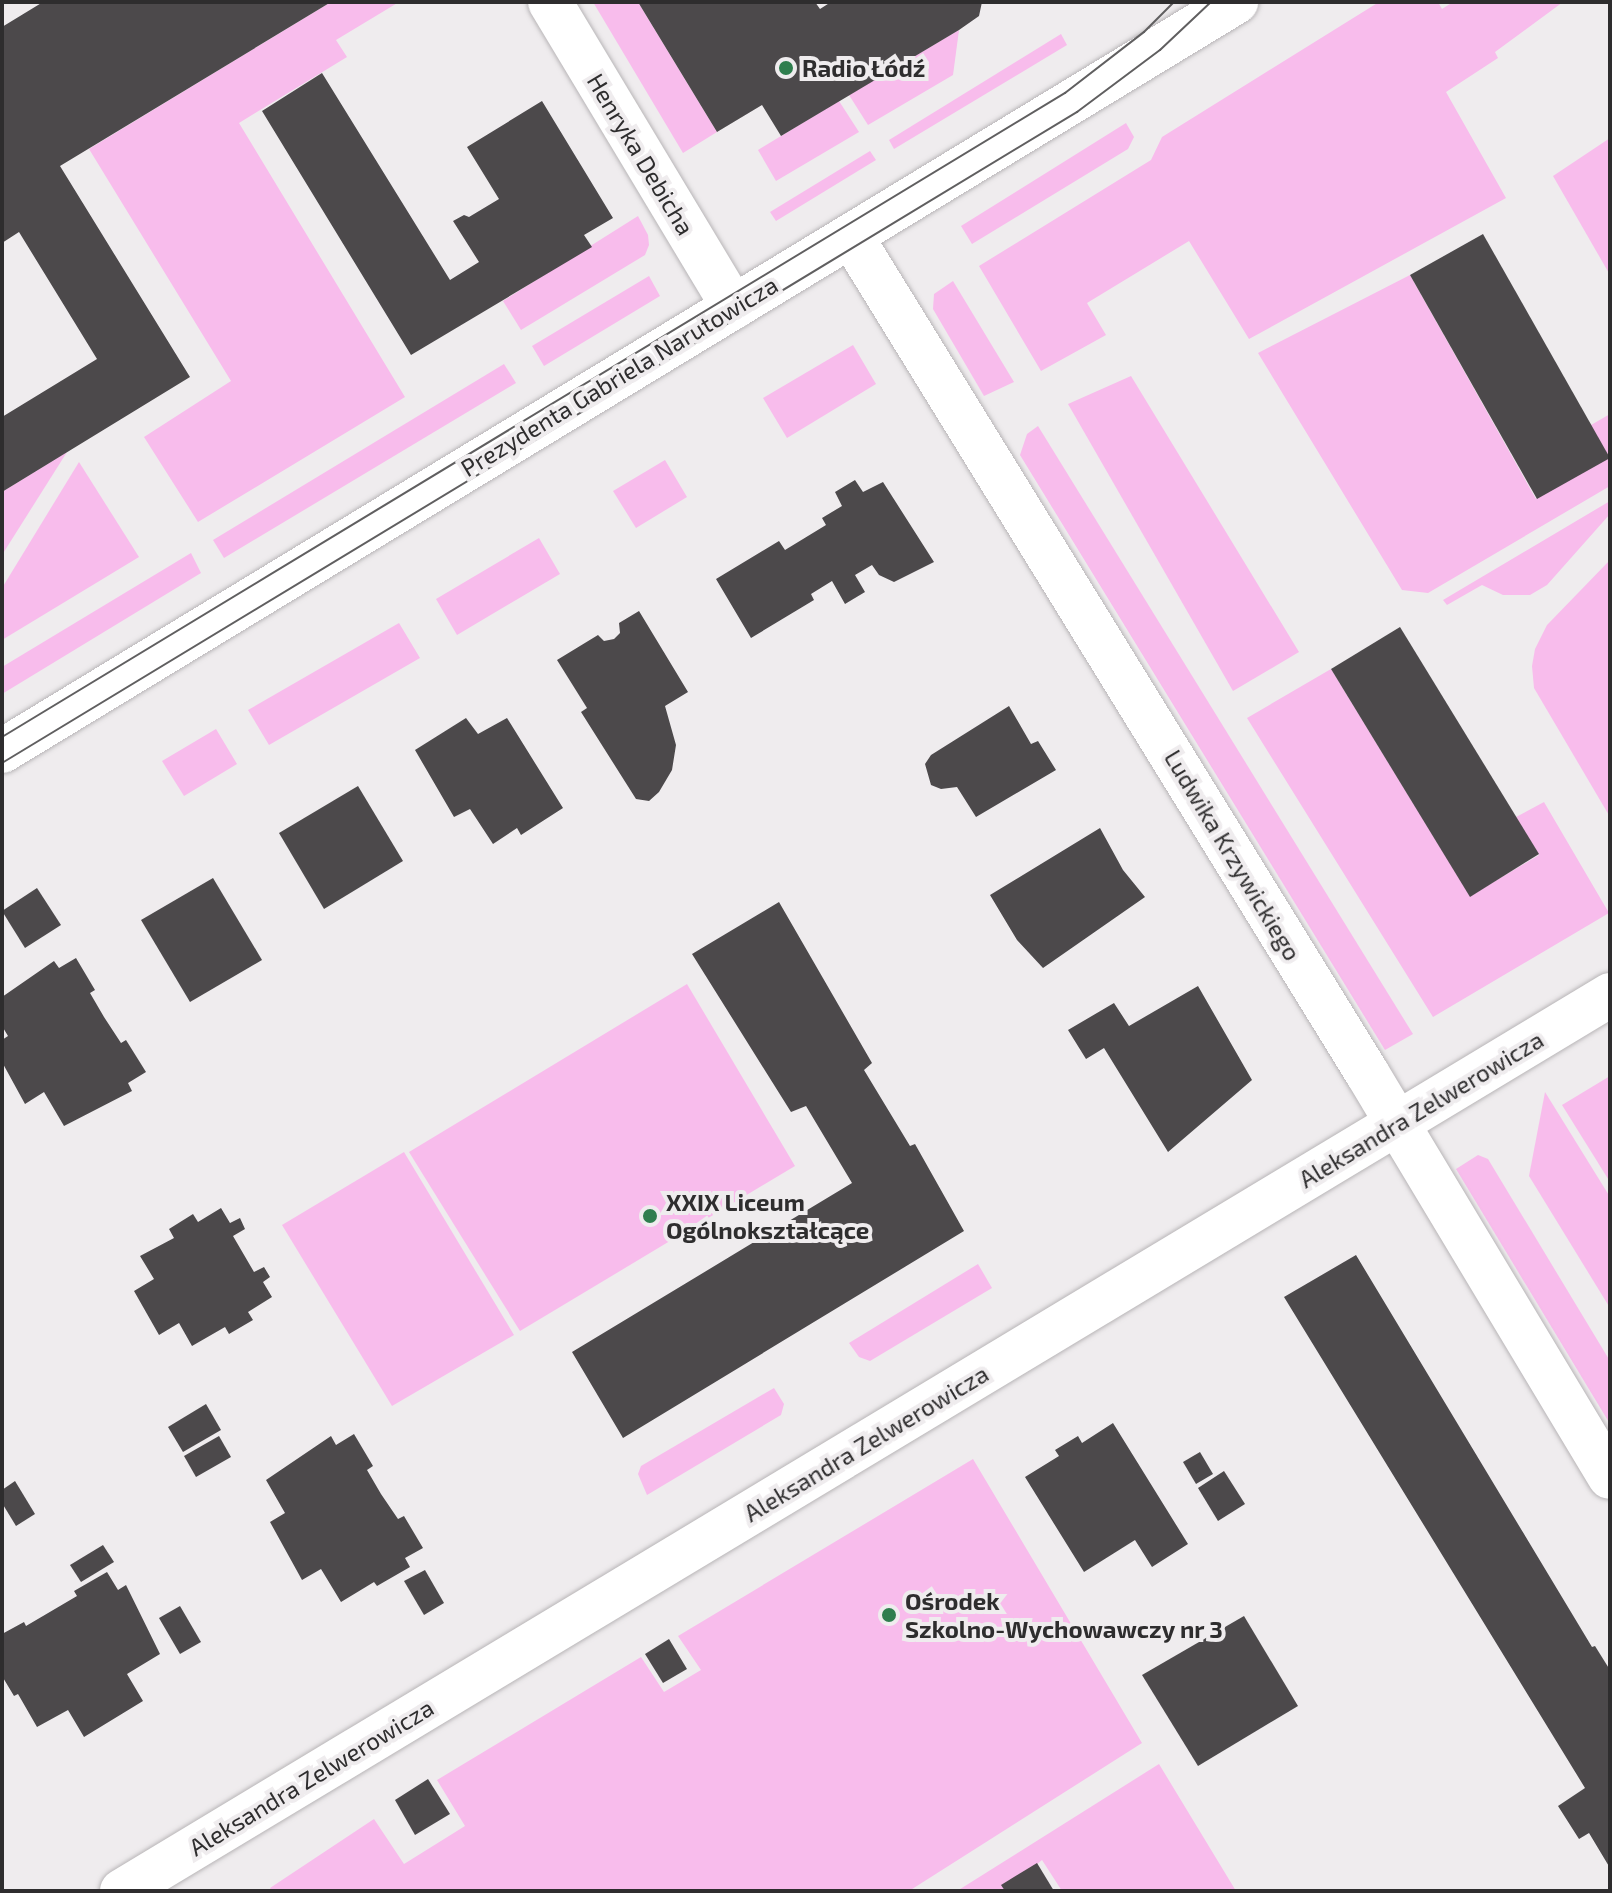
<!DOCTYPE html>
<meta charset="utf-8">
<style>
body{margin:0}
#map{position:relative;width:1612px;height:1893px;overflow:hidden;background:#efecee;font-family:"Exo 2",sans-serif}
div>[style]{position:absolute}
[style*='--x']{left:calc(var(--x)*1px);top:calc(var(--y)*1px);width:calc(var(--w)*1px);rotate:calc(var(--a)*1deg)}
.green>*{inset:0;background:#f8bcec}
.building>*{inset:0;background:#4c494b}
.roads{filter:drop-shadow(0 0 2px #b8b5b7) drop-shadow(0 0 2px #b8b5b7)}
.street>*{height:44px;margin:-22px;padding:0 22px;transform-origin:22px;border-radius:22px;background:#fff}
.secondary>*{height:44px;margin:-22px;padding:0 22px;transform-origin:22px;border-radius:22px;background:#fff}
.tram>*{height:2px;margin:-1px;padding:0 1px;transform-origin:1px;border-radius:1px;background:#605f60}
.dots>*{width:22px;height:22px;translate:-50% -50%;box-sizing:border-box;border:4px solid #efecee;border-radius:50%}
span{translate:-50% -50%;white-space:nowrap;text-align:center;line-height:1.15;-webkit-text-stroke:8px #efecee;paint-order:stroke}
.poi-label{font-size:24px;color:#2e2d2e;font-weight:700}
.left{translate:0 -50%;text-align:left}
.street-label{font-size:24px;color:#2e2d2e}
.frame{position:absolute;inset:0;border:4px solid #2e2d2e;pointer-events:none}
</style>
<div id="map">
<div class="green">
<div style="clip-path:polygon(331px 2px,399px 2px,336px 40px,347px 57px,239px 123px,405px 397px,198px 522px,144px 437px,231px 381px,89px 149px)"></div>
<div style="clip-path:polygon(593px 2px,638px 2px,717px 132px,683px 153px)"></div>
<div style="clip-path:polygon(1379px 2px,1438px 2px,1442px 9px,1453px 2px,1563px 2px,1495px 52px,1498px 58px,1446px 92px,1506px 198px,1249px 339px,1189px 241px,1087px 303px,1106px 335px,1041px 371px,979px 266px,1151px 160px,1162px 137px)"></div>
<div style="clip-path:polygon(959px 30px,953px 75px,868px 125px,849px 95px)"></div>
<div style="clip-path:polygon(1061px 34px,1067px 45px,894px 149px,889px 140px)"></div>
<div style="clip-path:polygon(839px 101px,859px 132px,776px 181px,758px 150px)"></div>
<div style="clip-path:polygon(1126px 123px,1134px 137px,1128px 149px,972px 244px,961px 226px)"></div>
<div style="clip-path:polygon(1610px 138px,1610px 275px,1553px 176px)"></div>
<div style="clip-path:polygon(870px 151px,876px 160px,776px 221px,770px 212px)"></div>
<div style="clip-path:polygon(638px 216px,648px 235px,649px 245px,645px 255px,521px 330px,503px 301px)"></div>
<div style="clip-path:polygon(1410px 275px,1536px 499px,1591px 425px,1610px 414px,1610px 486px,1428px 593px,1402px 590px,1258px 353px)"></div>
<div style="clip-path:polygon(649px 276px,660px 296px,544px 366px,532px 346px)"></div>
<div style="clip-path:polygon(953px 281px,1014px 382px,984px 396px,933px 309px,934px 294px)"></div>
<div style="clip-path:polygon(853px 345px,876px 384px,787px 438px,763px 398px)"></div>
<div style="clip-path:polygon(504px 364px,516px 383px,224px 558px,213px 540px)"></div>
<div style="clip-path:polygon(1131px 376px,1299px 652px,1233px 691px,1068px 404px)"></div>
<div style="clip-path:polygon(1038px 426px,1413px 1034px,1385px 1050px,1020px 455px,1027px 434px)"></div>
<div style="clip-path:polygon(67px 452px,2px 555px,2px 492px)"></div>
<div style="clip-path:polygon(665px 460px,687px 497px,636px 528px,613px 491px)"></div>
<div style="clip-path:polygon(79px 462px,139px 557px,2px 640px,2px 588px)"></div>
<div style="clip-path:polygon(1610px 501px,1610px 514px,1547px 585px,1530px 595px,1503px 595px,1482px 585px,1447px 605px,1443px 600px)"></div>
<div style="clip-path:polygon(539px 538px,560px 574px,457px 635px,436px 599px)"></div>
<div style="clip-path:polygon(191px 553px,201px 573px,2px 694px,2px 667px)"></div>
<div style="clip-path:polygon(1610px 560px,1610px 817px,1534px 688px,1532px 666px,1535px 649px,1547px 625px)"></div>
<div style="clip-path:polygon(399px 623px,420px 658px,269px 745px,248px 710px)"></div>
<div style="clip-path:polygon(1331px 669px,1470px 896px,1539px 855px,1516px 817px,1544px 802px,1609px 913px,1433px 1017px,1247px 718px)"></div>
<div style="clip-path:polygon(216px 729px,237px 764px,184px 796px,162px 761px)"></div>
<div style="clip-path:polygon(687px 984px,795px 1166px,520px 1331px,409px 1152px)"></div>
<div style="clip-path:polygon(1610px 1076px,1610px 1182px,1562px 1105px)"></div>
<div style="clip-path:polygon(1545px 1092px,1610px 1197px,1610px 1308px,1529px 1176px)"></div>
<div style="clip-path:polygon(404px 1152px,514px 1335px,392px 1406px,282px 1225px)"></div>
<div style="clip-path:polygon(1478px 1155px,1488px 1159px,1610px 1361px,1610px 1424px,1456px 1169px)"></div>
<div style="clip-path:polygon(978px 1264px,992px 1288px,870px 1361px,859px 1357px,849px 1343px)"></div>
<div style="clip-path:polygon(774px 1388px,784px 1404px,781px 1415px,647px 1495px,638px 1474px,641px 1466px)"></div>
<div style="clip-path:polygon(973px 1459px,1142px 1743px,909px 1891px,272px 1891px,270px 1888px,374px 1819px,404px 1864px,465px 1826px,437px 1780px,641px 1657px,664px 1692px,701px 1670px,678px 1636px)"></div>
<div style="clip-path:polygon(1159px 1764px,1236px 1891px,1062px 1891px,1042px 1860px,1005px 1891px,957px 1891px)"></div>
</div>
<div class="building">
<div style="clip-path:polygon(43px 2px,331px 2px,60px 166px,190px 377px,2px 492px,2px 417px,97px 359px,19px 232px,2px 243px,2px 27px)"></div>
<div style="clip-path:polygon(638px 2px,815px 2px,820px 9px,831px 2px,982px 2px,979px 16px,959px 30px,781px 136px,762px 105px,717px 132px)"></div>
<div style="clip-path:polygon(322px 73px,450px 280px,479px 262px,453px 221px,464px 215px,469px 217px,499px 199px,467px 147px,542px 101px,613px 218px,584px 235px,592px 247px,411px 355px,262px 111px)"></div>
<div style="clip-path:polygon(1483px 234px,1610px 458px,1537px 499px,1410px 275px)"></div>
<div style="clip-path:polygon(855px 480px,863px 492px,883px 482px,934px 562px,894px 582px,879px 575px,872px 565px,855px 575px,865px 592px,845px 604px,832px 581px,811px 594px,814px 600px,751px 638px,716px 579px,779px 541px,785px 550px,826px 525px,822px 518px,842px 506px,835px 492px)"></div>
<div style="clip-path:polygon(639px 611px,688px 692px,665px 706px,676px 745px,672px 770px,659px 792px,649px 801px,636px 799px,581px 712px,587px 708px,557px 660px,598px 635px,604px 641px,614px 639px,620px 633px,619px 623px)"></div>
<div style="clip-path:polygon(1400px 627px,1539px 854px,1470px 897px,1331px 669px)"></div>
<div style="clip-path:polygon(1009px 706px,1031px 744px,1038px 741px,1056px 770px,976px 817px,957px 787px,941px 789px,931px 785px,925px 764px,931px 755px)"></div>
<div style="clip-path:polygon(466px 718px,478px 734px,507px 718px,563px 808px,521px 835px,517px 828px,493px 844px,470px 809px,454px 817px,415px 750px)"></div>
<div style="clip-path:polygon(358px 786px,403px 861px,324px 909px,279px 833px)"></div>
<div style="clip-path:polygon(1100px 828px,1123px 870px,1145px 897px,1043px 968px,1017px 940px,990px 895px)"></div>
<div style="clip-path:polygon(213px 878px,262px 960px,190px 1002px,141px 920px)"></div>
<div style="clip-path:polygon(37px 888px,61px 925px,25px 948px,2px 911px)"></div>
<div style="clip-path:polygon(779px 902px,872px 1063px,864px 1070px,910px 1146px,915px 1144px,964px 1231px,623px 1438px,572px 1352px,852px 1183px,806px 1106px,791px 1112px,692px 954px)"></div>
<div style="clip-path:polygon(76px 958px,95px 990px,90px 993px,104px 1017px,121px 1043px,126px 1040px,146px 1072px,128px 1083px,132px 1091px,64px 1126px,44px 1092px,25px 1104px,2px 1062px,2px 1040px,8px 1036px,2px 1026px,2px 997px,54px 961px,59px 968px)"></div>
<div style="clip-path:polygon(1198px 986px,1252px 1080px,1168px 1152px,1104px 1048px,1086px 1059px,1068px 1030px,1114px 1003px,1129px 1026px)"></div>
<div style="clip-path:polygon(221px 1208px,230px 1223px,240px 1218px,245px 1229px,233px 1236px,254px 1272px,264px 1267px,270px 1277px,263px 1282px,272px 1297px,248px 1312px,253px 1320px,229px 1334px,225px 1327px,192px 1346px,179px 1323px,159px 1335px,134px 1291px,154px 1279px,140px 1256px,174px 1238px,169px 1229px,193px 1214px,198px 1222px)"></div>
<div style="clip-path:polygon(1356px 1255px,1592px 1647px,1595px 1646px,1610px 1670px,1610px 1868px,1589px 1833px,1579px 1839px,1558px 1806px,1585px 1788px,1284px 1297px)"></div>
<div style="clip-path:polygon(206px 1404px,221px 1430px,183px 1452px,168px 1427px)"></div>
<div style="clip-path:polygon(1113px 1423px,1188px 1544px,1152px 1567px,1135px 1540px,1084px 1572px,1025px 1477px,1059px 1456px,1055px 1450px,1078px 1436px,1082px 1443px)"></div>
<div style="clip-path:polygon(354px 1434px,373px 1466px,367px 1470px,381px 1494px,398px 1519px,404px 1516px,423px 1548px,405px 1558px,410px 1567px,377px 1586px,374px 1582px,341px 1602px,321px 1569px,302px 1580px,270px 1522px,285px 1513px,266px 1480px,331px 1436px,336px 1445px)"></div>
<div style="clip-path:polygon(219px 1436px,231px 1457px,196px 1477px,184px 1456px)"></div>
<div style="clip-path:polygon(1200px 1452px,1213px 1474px,1196px 1484px,1183px 1462px)"></div>
<div style="clip-path:polygon(1224px 1471px,1245px 1504px,1218px 1521px,1198px 1488px)"></div>
<div style="clip-path:polygon(15px 1481px,35px 1514px,16px 1526px,2px 1503px,2px 1490px)"></div>
<div style="clip-path:polygon(103px 1545px,114px 1562px,81px 1582px,70px 1565px)"></div>
<div style="clip-path:polygon(425px 1570px,444px 1603px,424px 1615px,404px 1581px)"></div>
<div style="clip-path:polygon(107px 1572px,118px 1590px,126px 1585px,160px 1654px,127px 1674px,143px 1701px,84px 1737px,68px 1710px,37px 1727px,18px 1694px,14px 1696px,2px 1676px,2px 1634px,24px 1622px,26px 1626px,77px 1596px,74px 1591px)"></div>
<div style="clip-path:polygon(180px 1606px,201px 1642px,180px 1654px,159px 1618px)"></div>
<div style="clip-path:polygon(1244px 1616px,1298px 1706px,1198px 1766px,1142px 1675px)"></div>
<div style="clip-path:polygon(669px 1639px,687px 1669px,663px 1683px,645px 1654px)"></div>
<div style="clip-path:polygon(428px 1779px,450px 1814px,415px 1835px,395px 1800px)"></div>
<div style="clip-path:polygon(1037px 1863px,1054px 1891px,1005px 1891px,1001px 1885px)"></div>
</div>
<div class="roads">
<div class="street">
<div style="--x:550;--y:2;--w:356;--a:59"></div>
<div style="--x:851;--y:236;--w:983;--a:58.35"></div>
<div style="--x:1367;--y:1073;--w:471;--a:59"></div>
<div style="--x:122;--y:1891;--w:1737;--a:-31.05"></div>
</div>
<div class="secondary">
<div style="--x:2;--y:751;--w:1444;--a:-31.26"></div>
</div>
</div>
<div class="tram">
<div style="--x:2;--y:737;--w:1243;--a:-31.21"></div>
<div style="--x:1065;--y:93;--w:100;--a:-37.7"></div>
<div style="--x:1144;--y:32;--w:42;--a:-45"></div>
<div style="--x:2;--y:763;--w:1257;--a:-31.2"></div>
<div style="--x:1077;--y:112;--w:104;--a:-36.8"></div>
<div style="--x:1160;--y:50;--w:70;--a:-43.3"></div>
</div>
<div class="dots">
<div style="left:786px;top:68px;background:#2f7e4e"></div>
<div style="left:650px;top:1216px;background:#2f7e4e"></div>
<div style="left:889px;top:1615px;background:#2f7e4e"></div>
</div>
<div class="poi-label">
<span class="left" style="left:802px;top:68px">Radio Łódź</span>
<span class="left" style="left:666px;top:1216px">XXIX Liceum<br>Ogólnokształcące</span>
<span class="left" style="left:905px;top:1615px">Ośrodek<br>Szkolno-Wychowawczy nr 3</span>
</div>
<div class="street-label">
<span style="left:641px;top:154px;rotate:59deg">Henryka Debicha</span>
<span style="left:619px;top:376px;rotate:-31deg">Prezydenta Gabriela Narutowicza</span>
<span style="left:1233px;top:855px;rotate:59deg">Ludwika Krzywickiego</span>
<span style="left:1421px;top:1109px;rotate:-31deg">Aleksandra Zelwerowicza</span>
<span style="left:866px;top:1443px;rotate:-31deg">Aleksandra Zelwerowicza</span>
<span style="left:311px;top:1777px;rotate:-31deg">Aleksandra Zelwerowicza</span>
</div>
<div class="frame"></div>
</div>
